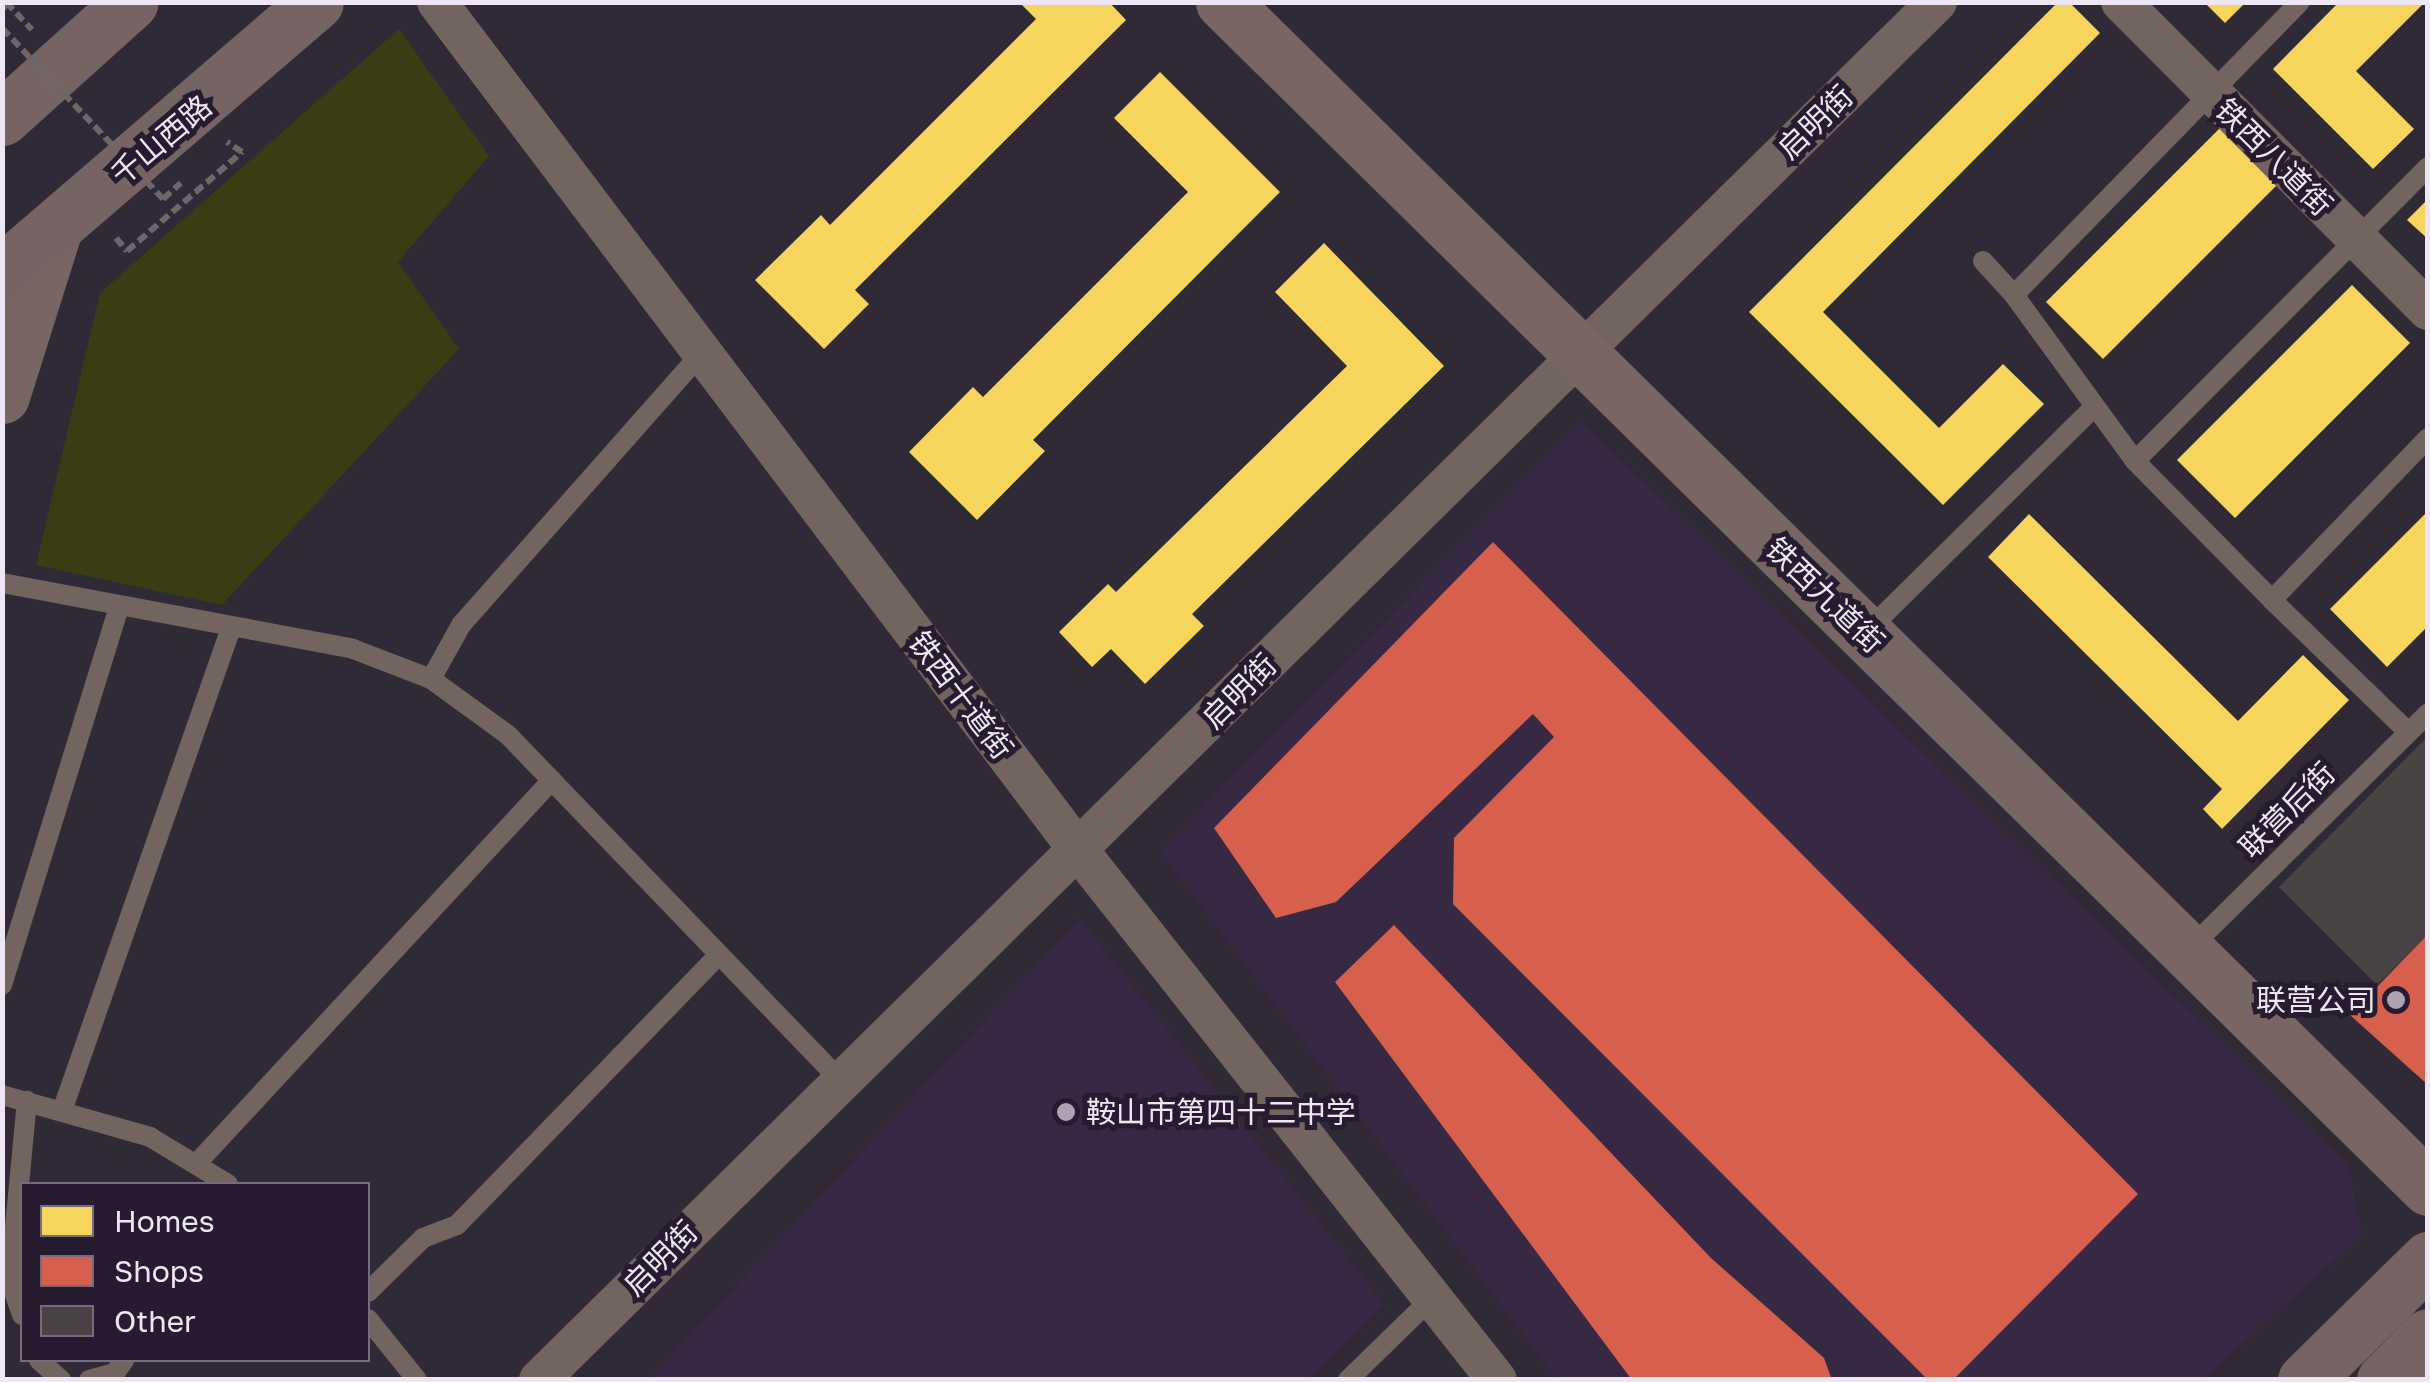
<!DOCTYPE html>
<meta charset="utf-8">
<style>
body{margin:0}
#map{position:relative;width:2430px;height:1382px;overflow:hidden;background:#302a36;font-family:"Golos Text","Noto Sans SC",sans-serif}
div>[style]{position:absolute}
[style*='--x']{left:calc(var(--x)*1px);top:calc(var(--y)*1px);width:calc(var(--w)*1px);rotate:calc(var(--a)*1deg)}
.built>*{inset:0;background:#372942}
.green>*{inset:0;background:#3a3c13}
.homes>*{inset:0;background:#f6d55c}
.shops>*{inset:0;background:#d6604d}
.building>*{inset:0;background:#494344}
.path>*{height:6px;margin-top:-3px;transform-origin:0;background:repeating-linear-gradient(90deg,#706669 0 10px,transparent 0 15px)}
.lane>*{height:20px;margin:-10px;padding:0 10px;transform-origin:10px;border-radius:10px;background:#726560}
.street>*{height:40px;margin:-20px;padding:0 20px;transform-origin:20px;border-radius:20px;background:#726560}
.secondary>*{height:55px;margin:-27.5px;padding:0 27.5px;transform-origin:27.5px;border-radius:27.5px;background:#766664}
.primary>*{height:55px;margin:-27.5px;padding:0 27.5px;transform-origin:27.5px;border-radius:27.5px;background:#746564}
.path-bridge>*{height:6px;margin-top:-3px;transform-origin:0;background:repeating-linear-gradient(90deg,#706669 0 10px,transparent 0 15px)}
.dots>*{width:28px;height:28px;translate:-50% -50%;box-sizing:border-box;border:5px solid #271b30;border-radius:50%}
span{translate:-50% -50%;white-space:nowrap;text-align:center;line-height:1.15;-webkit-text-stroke:10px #271b30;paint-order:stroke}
.street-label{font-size:30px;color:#eee6f5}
.poi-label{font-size:30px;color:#eee6f5}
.right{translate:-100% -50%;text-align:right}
.left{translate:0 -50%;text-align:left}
.frame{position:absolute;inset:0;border:5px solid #eee6f5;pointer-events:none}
.legend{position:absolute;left:20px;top:1182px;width:350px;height:180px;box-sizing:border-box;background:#271b30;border:2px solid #776c7f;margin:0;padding:12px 18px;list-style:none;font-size:30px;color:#eee6f5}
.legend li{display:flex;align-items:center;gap:20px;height:50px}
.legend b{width:50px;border:2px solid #776c7f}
</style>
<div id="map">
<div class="built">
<div style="clip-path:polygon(1581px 421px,2348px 1165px,2362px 1235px,2203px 1379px,1557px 1379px,1160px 851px)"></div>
<div style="clip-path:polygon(1080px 919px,1385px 1305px,1308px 1379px,649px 1379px)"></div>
</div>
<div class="green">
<div style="clip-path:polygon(399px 29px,489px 156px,398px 262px,459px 349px,222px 605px,36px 565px,100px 293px)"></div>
</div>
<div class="homes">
<div style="clip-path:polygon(1019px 2px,1109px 2px,1126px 20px,855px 290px,869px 304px,824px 349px,755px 280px,821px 215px,830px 225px,1036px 19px)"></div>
<div style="clip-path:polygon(2058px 2px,2069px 2px,2100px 33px,1823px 312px,1939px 428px,2003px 364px,2044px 404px,1943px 505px,1749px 312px)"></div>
<div style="clip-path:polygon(2204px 2px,2246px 2px,2225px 23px)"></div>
<div style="clip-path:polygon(2339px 2px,2425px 2px,2356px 71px,2414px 129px,2373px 169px,2273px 69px)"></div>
<div style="clip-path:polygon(1160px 72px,1280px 192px,1033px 440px,1045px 451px,977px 520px,909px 452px,973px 387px,983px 397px,1188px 192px,1114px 118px)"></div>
<div style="clip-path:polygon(2221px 127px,2278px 184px,2103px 359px,2046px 302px)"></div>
<div style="clip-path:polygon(2428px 199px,2428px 239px,2407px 220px)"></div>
<div style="clip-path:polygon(1324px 243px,1444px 366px,1192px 614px,1204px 626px,1145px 684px,1111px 649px,1092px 667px,1059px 632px,1108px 584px,1116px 592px,1347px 366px,1275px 292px)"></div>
<div style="clip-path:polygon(2352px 285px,2410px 343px,2235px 518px,2177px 460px)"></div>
<div style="clip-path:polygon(2428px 511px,2428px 626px,2387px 667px,2330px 609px)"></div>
<div style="clip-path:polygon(2029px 514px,2238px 721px,2303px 655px,2349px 700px,2222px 829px,2203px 809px,2222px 789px,1988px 557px)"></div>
</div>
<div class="shops">
<div style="clip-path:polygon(1493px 542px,2138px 1194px,1953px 1380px,1928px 1380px,1453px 904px,1454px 838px,1554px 737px,1533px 714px,1336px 902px,1276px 918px,1214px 828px)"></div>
<div style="clip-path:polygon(1394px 925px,1711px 1258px,1824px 1358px,1832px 1380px,1632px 1380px,1335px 982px)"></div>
<div style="clip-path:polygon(2428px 934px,2428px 1085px,2350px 1015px)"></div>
</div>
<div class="building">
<div style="clip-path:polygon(2428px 736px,2428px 934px,2377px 985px,2279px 887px)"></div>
</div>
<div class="path">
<div style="--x:6;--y:2;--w:38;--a:47"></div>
<div style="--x:116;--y:238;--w:17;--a:50"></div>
<div style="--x:127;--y:251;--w:152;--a:-40.7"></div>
<div style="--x:242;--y:152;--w:18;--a:-146"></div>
</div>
<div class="lane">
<div style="--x:1983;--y:261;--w:46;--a:47.6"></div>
<div style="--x:2014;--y:295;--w:409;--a:-45.7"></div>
<div style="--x:2014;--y:295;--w:205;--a:53.9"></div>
<div style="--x:2135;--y:461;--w:195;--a:45.4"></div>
<div style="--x:2272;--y:600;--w:225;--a:-46.1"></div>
<div style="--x:2135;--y:461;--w:415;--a:-45.1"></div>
<div style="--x:2;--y:583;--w:357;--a:10.6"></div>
<div style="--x:353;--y:649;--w:84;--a:21"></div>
<div style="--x:431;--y:679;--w:95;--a:36"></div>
<div style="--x:508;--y:735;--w:482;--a:46.1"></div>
<div style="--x:2272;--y:600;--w:190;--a:44.1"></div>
<div style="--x:1866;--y:632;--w:317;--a:-44.6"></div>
<div style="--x:431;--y:679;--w:62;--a:-60.9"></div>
<div style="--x:461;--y:625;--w:363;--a:-48.5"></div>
<div style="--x:2188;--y:950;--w:337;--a:-44.6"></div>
<div style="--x:2;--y:985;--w:397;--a:-72.8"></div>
<div style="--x:2;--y:1095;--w:154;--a:15.8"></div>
<div style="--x:150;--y:1137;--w:91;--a:31.1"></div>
<div style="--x:62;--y:1111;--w:512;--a:-70.72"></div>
<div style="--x:197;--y:1163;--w:522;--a:-47.17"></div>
<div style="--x:368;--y:1292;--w:77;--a:-44.5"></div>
<div style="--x:423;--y:1238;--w:36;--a:-21"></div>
<div style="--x:457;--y:1225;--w:376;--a:-45.9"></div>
<div style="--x:22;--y:1315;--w:37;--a:-109"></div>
<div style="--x:10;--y:1280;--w:180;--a:-84.6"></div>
<div style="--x:368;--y:1319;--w:78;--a:51.2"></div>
<div style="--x:39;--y:1360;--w:30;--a:42"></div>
<div style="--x:89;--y:1380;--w:27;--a:-15"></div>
<div style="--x:115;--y:1373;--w:16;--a:-55"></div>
<div style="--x:1348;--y:1380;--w:117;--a:-44.3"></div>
</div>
<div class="street">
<div style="--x:437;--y:2;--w:1064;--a:52.9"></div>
<div style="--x:1079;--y:851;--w:674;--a:51.69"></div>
<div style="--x:2121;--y:2;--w:435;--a:45.1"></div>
<div style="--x:539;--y:1380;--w:1963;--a:-44.59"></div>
</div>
<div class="secondary">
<div style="--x:1223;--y:2;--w:1691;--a:44.54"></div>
<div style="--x:2;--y:396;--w:176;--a:-72.5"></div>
</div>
<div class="primary">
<div style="--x:2;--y:118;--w:173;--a:-42"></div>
<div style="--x:2;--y:272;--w:414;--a:-40.7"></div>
<div style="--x:2305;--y:1380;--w:173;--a:-44.5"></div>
<div style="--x:2384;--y:1380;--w:62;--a:-45"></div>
</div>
<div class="path-bridge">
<div style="--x:2;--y:9;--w:11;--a:-41"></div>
<div style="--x:2;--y:28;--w:235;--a:46.7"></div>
<div style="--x:163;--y:199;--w:24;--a:-42"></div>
</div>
<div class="dots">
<div style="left:2396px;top:1000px;background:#aca4b2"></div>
<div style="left:1066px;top:1112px;background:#aca4b2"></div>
</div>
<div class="street-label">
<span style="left:1815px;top:122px;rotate:-44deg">启明街</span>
<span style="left:161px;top:140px;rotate:-40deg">千山西路</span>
<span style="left:2274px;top:157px;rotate:45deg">铁西八道街</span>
<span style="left:1825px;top:595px;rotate:44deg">铁西九道街</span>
<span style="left:1239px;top:691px;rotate:-45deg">启明街</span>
<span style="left:961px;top:695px;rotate:53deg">铁西十道街</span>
<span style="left:2287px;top:810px;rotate:-45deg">联营后街</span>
<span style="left:660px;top:1258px;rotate:-45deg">启明街</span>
</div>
<div class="poi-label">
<span class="right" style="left:2376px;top:1000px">联营公司</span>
<span class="left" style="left:1086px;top:1112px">鞍山市第四十二中学</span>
</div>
<div class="frame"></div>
<ul class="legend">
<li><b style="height:28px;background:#f6d55c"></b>Homes</li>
<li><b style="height:28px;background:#d6604d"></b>Shops</li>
<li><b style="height:28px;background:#494344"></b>Other</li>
</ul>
</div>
